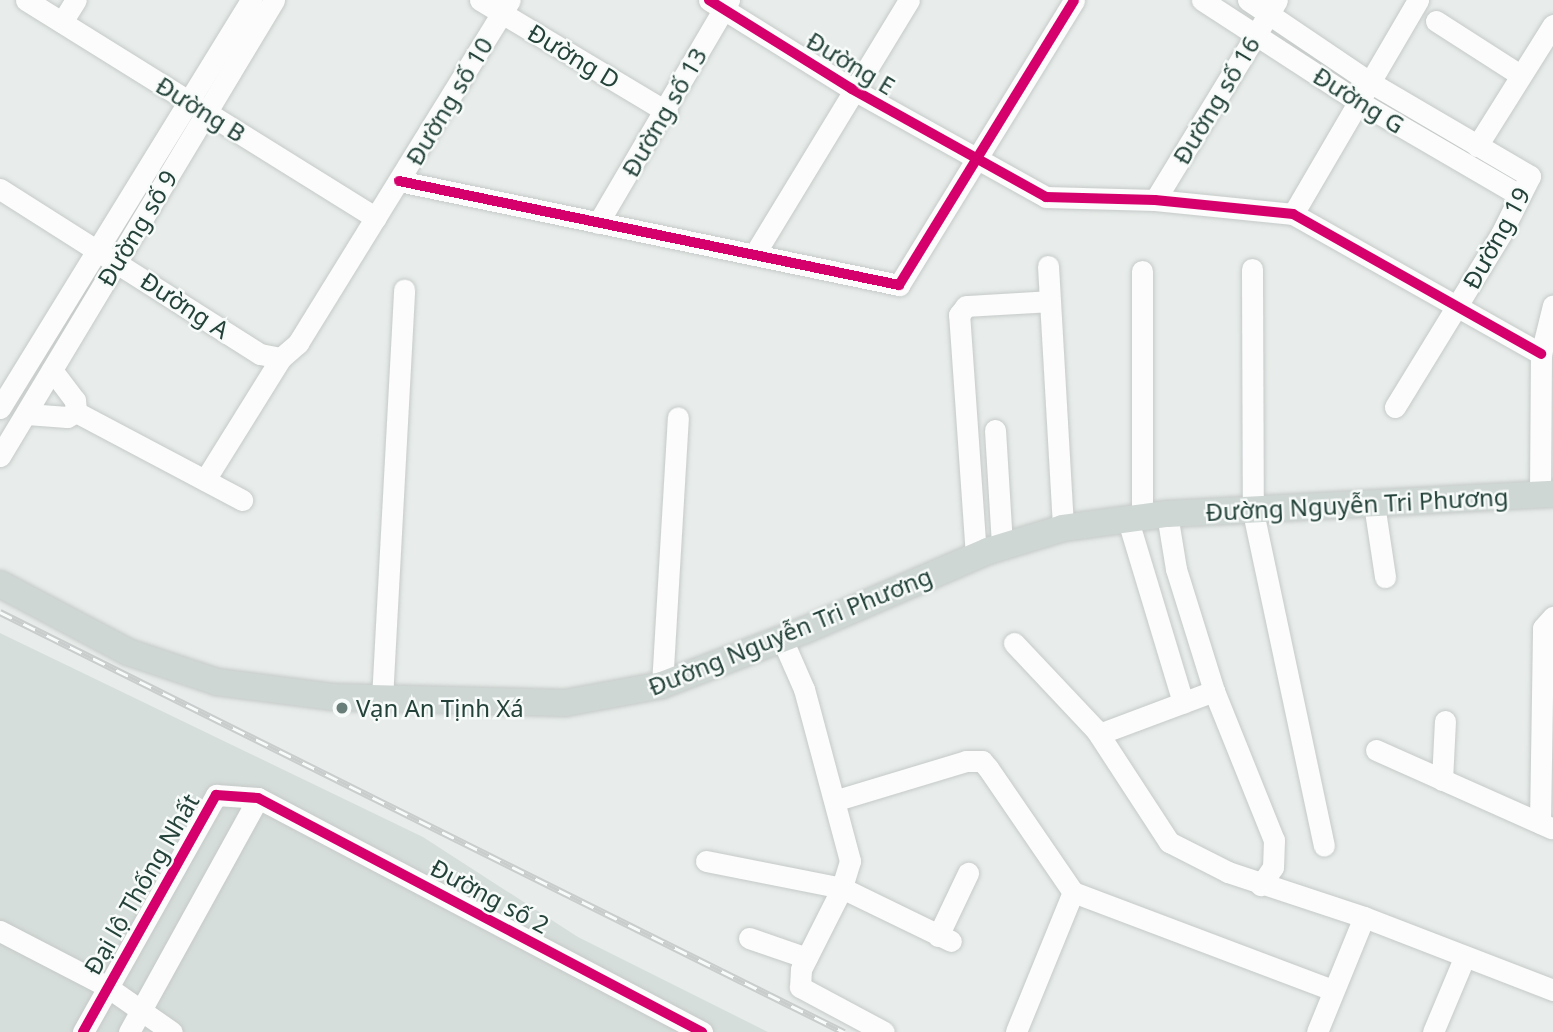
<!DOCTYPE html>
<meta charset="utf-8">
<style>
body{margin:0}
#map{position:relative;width:1553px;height:1032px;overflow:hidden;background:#e8edeb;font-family:"Noto Sans",sans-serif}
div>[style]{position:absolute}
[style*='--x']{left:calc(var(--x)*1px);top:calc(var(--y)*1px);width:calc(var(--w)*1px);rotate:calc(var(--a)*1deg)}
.built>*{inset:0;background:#d6dedb}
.roads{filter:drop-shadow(0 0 2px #c5cac8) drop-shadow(0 0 2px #c5cac8)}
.minor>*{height:21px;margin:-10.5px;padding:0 10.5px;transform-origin:10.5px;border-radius:10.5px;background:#fcfcfc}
.major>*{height:26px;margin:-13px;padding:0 13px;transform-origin:13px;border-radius:13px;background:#cfd7d5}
.rail>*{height:7px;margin-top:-3.5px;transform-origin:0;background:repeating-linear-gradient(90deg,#f7fbf9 0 13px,#c9cdcc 0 26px);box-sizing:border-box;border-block:2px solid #c9cdcc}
.cycleway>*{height:10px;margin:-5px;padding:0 5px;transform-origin:5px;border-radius:5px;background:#d6006c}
.dots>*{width:19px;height:19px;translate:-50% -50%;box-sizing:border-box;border:4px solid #f7fbf9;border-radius:50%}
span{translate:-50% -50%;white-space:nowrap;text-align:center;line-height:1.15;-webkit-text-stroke:5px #f7fbf9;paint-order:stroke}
.street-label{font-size:24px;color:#24423a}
.poi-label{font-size:24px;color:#24423a}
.left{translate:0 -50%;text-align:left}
</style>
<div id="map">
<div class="built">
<div style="clip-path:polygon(0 633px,423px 837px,578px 937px,768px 1032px,0 1032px)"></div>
</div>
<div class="roads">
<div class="minor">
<div style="--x:26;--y:0;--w:412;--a:31.9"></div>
<div style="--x:480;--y:0;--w:218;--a:30.9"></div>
<div style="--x:709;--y:0;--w:168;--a:31.9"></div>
<div style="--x:852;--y:89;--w:222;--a:29.1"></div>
<div style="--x:1046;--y:197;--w:109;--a:1.6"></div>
<div style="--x:1155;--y:200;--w:139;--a:5.8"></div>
<div style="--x:1293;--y:214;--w:285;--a:29.4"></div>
<div style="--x:1202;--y:0;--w:184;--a:33"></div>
<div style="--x:1356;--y:100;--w:189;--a:30.2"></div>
<div style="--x:1248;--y:0;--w:145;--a:34"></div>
<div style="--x:1368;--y:81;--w:188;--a:30.4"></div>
<div style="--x:1530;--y:176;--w:65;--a:116.6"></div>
<div style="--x:1501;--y:234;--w:203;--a:121.5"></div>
<div style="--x:1436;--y:21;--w:100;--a:32.7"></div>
<div style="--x:62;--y:22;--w:26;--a:-58"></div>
<div style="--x:1477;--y:146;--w:143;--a:-57.9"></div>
<div style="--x:399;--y:181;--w:511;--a:11.75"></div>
<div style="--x:899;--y:285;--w:334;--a:-58.4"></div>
<div style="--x:0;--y:189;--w:308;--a:32.4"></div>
<div style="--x:260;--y:354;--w:21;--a:11"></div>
<div style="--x:281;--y:358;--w:23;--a:-41"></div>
<div style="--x:298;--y:343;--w:403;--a:-58.3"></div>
<div style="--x:1155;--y:200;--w:234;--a:-58.6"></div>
<div style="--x:1293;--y:214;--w:248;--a:-59.7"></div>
<div style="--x:598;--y:223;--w:259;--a:-59.6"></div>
<div style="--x:754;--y:255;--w:298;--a:-58.7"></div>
<div style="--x:1048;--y:266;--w:262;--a:86.7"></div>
<div style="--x:1252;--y:269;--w:243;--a:89.8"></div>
<div style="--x:1253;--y:512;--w:341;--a:78"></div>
<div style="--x:52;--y:370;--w:38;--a:53"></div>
<div style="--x:75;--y:400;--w:12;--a:85"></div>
<div style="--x:0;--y:408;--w:479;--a:-58.4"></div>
<div style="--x:76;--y:412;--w:188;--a:27.9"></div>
<div style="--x:27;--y:414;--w:40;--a:4.3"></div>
<div style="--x:67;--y:417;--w:10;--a:-29"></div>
<div style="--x:995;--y:430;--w:116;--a:86.5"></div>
<div style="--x:0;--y:456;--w:532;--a:-59"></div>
<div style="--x:205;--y:480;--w:144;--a:-58.1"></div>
<div style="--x:1540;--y:494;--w:140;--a:-89.6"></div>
<div style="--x:1541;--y:354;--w:50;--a:-76.2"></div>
<div style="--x:1374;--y:504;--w:74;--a:81.4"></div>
<div style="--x:1167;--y:514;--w:56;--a:80.7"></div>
<div style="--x:1176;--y:569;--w:128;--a:72.7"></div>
<div style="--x:1214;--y:691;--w:161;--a:68.1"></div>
<div style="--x:1274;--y:840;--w:27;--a:92"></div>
<div style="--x:1273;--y:867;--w:22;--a:124"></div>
<div style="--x:1142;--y:516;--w:245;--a:-90"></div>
<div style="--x:1127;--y:517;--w:194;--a:73.2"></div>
<div style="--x:976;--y:556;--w:242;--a:-94"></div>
<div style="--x:959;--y:315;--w:11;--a:-52"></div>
<div style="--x:966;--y:306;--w:84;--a:-3.4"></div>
<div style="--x:782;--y:639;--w:55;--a:66.3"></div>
<div style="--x:804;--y:689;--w:178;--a:75"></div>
<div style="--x:850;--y:861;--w:28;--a:107"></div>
<div style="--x:842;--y:888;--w:91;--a:116.8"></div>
<div style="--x:801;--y:969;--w:18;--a:93"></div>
<div style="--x:800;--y:987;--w:95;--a:28.2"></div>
<div style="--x:1014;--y:643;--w:120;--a:46.7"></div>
<div style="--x:1096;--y:730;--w:134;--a:56.9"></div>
<div style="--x:1169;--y:842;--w:66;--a:27"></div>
<div style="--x:1228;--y:872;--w:143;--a:18.3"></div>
<div style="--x:662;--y:685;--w:268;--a:-86.6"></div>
<div style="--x:382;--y:699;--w:410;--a:-86.9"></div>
<div style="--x:1099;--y:734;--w:123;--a:-20.5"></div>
<div style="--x:1376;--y:750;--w:192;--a:24"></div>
<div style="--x:1442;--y:780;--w:59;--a:-87.1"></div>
<div style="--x:837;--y:800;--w:135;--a:-16.8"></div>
<div style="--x:966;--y:761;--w:16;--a:0"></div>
<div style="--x:982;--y:761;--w:9;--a:49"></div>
<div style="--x:988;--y:768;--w:150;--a:55.6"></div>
<div style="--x:1073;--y:892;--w:151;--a:112.2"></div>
<div style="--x:1540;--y:823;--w:195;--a:-89.1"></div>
<div style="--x:1543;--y:628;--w:15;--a:-48"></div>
<div style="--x:706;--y:861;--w:139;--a:11.2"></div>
<div style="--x:842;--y:888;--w:121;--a:25.9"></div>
<div style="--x:1073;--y:892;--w:278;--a:20.7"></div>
<div style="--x:0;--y:931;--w:119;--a:27.4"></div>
<div style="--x:106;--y:986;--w:80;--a:34.9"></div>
<div style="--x:938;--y:936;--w:70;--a:-64.5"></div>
<div style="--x:749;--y:938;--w:61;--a:19"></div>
<div style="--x:83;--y:1032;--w:272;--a:-60.7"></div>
<div style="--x:216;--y:795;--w:42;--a:4.1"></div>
<div style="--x:258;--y:798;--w:502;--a:27.79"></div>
<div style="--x:129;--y:1032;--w:267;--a:-61.1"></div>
<div style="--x:1317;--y:1032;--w:124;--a:-67.8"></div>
<div style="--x:1364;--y:917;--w:203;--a:21.1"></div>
<div style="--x:1433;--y:1032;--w:82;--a:-67.2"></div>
</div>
<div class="major">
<div style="--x:0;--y:584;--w:145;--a:28"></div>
<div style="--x:128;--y:652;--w:94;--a:18.6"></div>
<div style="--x:217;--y:682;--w:116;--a:7.4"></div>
<div style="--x:332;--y:697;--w:233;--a:1.5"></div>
<div style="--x:565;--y:703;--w:99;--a:-10.5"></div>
<div style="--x:662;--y:685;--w:151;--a:-21"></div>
<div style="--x:803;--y:631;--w:202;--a:-23.4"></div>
<div style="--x:988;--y:551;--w:78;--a:-17"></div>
<div style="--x:1063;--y:528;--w:105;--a:-7.7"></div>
<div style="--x:1167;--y:514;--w:387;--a:-3"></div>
</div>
</div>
<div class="rail">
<div style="--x:0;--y:612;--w:943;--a:26.46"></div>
</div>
<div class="cycleway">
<div style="--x:709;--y:0;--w:168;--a:31.9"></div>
<div style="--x:852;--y:89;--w:222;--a:29.1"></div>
<div style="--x:1046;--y:197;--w:109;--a:1.6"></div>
<div style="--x:1155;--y:200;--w:139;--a:5.8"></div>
<div style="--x:1293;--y:214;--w:285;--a:29.4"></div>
<div style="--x:399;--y:181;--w:511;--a:11.75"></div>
<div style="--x:899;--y:285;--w:334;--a:-58.4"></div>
<div style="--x:83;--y:1032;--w:272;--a:-60.7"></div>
<div style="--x:216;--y:795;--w:42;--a:4.1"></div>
<div style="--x:258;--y:798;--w:502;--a:27.79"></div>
</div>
<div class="dots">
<div style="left:342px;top:708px;background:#697e78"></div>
</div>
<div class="street-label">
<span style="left:574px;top:56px;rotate:31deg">Đường D</span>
<span style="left:851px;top:63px;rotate:31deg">Đường E</span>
<span style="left:1216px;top:100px;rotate:-59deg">Đường số 16</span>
<span style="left:1359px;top:100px;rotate:32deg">Đường G</span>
<span style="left:449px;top:101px;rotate:-59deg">Đường số 10</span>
<span style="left:201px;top:109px;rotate:32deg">Đường B</span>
<span style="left:664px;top:112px;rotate:-60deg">Đường số 13</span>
<span style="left:137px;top:228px;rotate:-59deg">Đường số 9</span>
<span style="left:1496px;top:238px;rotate:-61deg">Đường 19</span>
<span style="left:185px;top:305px;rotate:33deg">Đường A</span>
<span style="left:1357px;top:504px;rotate:-3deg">Đường Nguyễn Tri Phương</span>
<span style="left:790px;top:631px;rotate:-22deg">Đường Nguyễn Tri Phương</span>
<span style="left:141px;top:884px;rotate:-60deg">Đại lộ Thống Nhất</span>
<span style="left:490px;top:896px;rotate:28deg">Đường số 2</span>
</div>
<div class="poi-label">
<span class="left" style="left:356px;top:708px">Vạn An Tịnh Xá</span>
</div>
</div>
